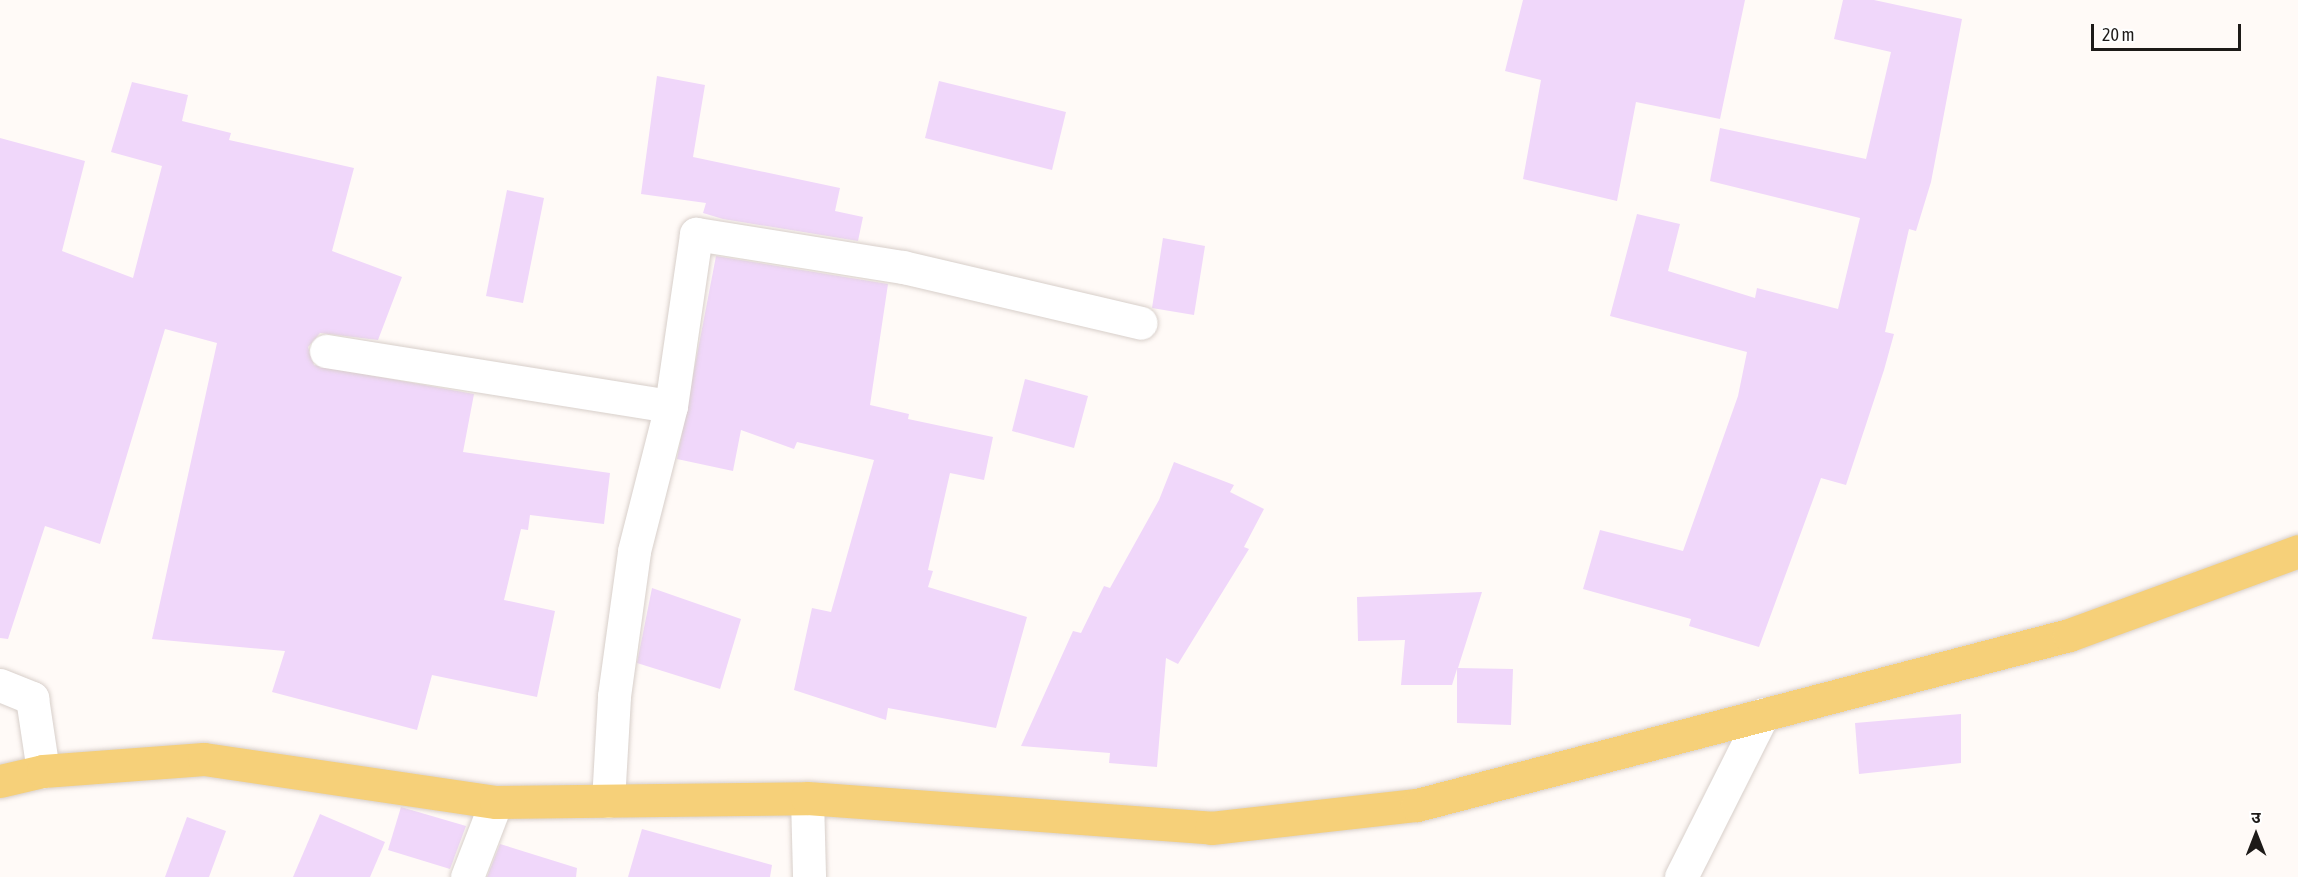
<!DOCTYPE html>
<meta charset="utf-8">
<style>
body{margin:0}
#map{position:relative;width:2298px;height:877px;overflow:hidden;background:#fffaf7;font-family:"Asap Condensed","Noto Sans Devanagari",sans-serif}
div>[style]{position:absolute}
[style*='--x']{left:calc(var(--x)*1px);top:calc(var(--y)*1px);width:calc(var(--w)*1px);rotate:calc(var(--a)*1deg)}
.building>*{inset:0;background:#f0d7fa}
.roads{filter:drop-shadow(0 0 2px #d8cfca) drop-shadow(0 0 2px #d8cfca)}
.minor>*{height:33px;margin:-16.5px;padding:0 16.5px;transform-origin:16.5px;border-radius:16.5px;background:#fff}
.primary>*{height:33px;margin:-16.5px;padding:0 16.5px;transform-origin:16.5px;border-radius:16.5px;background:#f6d079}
span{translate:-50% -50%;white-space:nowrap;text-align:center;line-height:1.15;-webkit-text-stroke:6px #fff;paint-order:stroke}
.north{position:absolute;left:2226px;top:805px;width:60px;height:60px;-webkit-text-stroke:4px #fff;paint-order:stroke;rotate:0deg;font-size:16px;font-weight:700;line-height:24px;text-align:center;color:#1d1a18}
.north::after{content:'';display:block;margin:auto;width:21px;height:27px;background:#1d1a18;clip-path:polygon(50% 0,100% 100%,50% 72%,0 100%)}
.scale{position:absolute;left:2091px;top:24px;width:150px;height:27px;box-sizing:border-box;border:3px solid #1d1a18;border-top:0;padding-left:8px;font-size:18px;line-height:21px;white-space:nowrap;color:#1d1a18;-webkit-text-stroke:4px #fff;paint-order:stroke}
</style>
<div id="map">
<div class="building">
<div style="clip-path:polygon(1523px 0,1745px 0,1720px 119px,1636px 102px,1617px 201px,1523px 179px,1541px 80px,1505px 71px)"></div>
<div style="clip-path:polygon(1843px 0,1874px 0,1962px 19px,1931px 182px,1916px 231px,1909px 229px,1885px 332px,1894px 334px,1884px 370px,1846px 485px,1821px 478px,1759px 647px,1689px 626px,1691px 619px,1583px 589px,1600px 530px,1683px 551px,1738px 396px,1747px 352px,1610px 316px,1637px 214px,1680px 224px,1668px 271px,1755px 298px,1757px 288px,1838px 309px,1860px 218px,1710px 181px,1720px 128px,1866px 159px,1891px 52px,1834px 39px)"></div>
<div style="clip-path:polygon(657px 76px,705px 85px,693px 157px,840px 188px,835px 211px,863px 217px,858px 241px,723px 219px,703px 213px,706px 203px,641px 194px)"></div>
<div style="clip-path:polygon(939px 81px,1066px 112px,1052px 170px,925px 138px)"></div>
<div style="clip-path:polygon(132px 82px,188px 95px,182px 121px,231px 133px,229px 140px,354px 168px,332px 251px,402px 277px,378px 340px,320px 333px,308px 347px,314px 365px,474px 394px,463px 452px,610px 473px,604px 524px,530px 515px,528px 530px,521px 529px,504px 600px,555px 611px,537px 697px,432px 675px,417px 730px,272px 692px,285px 651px,152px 639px,217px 343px,165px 329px,100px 544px,45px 526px,8px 639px,0 638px,0 138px,85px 161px,62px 251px,133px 278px,162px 166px,111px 152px)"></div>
<div style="clip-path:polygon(507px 190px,544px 198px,523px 303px,486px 296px)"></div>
<div style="clip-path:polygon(1163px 238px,1205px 246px,1194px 315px,1152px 308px)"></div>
<div style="clip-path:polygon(716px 256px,888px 284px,870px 405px,909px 414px,908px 419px,993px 437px,984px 480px,950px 473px,928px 570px,933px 571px,928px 587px,1027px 617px,996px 728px,888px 708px,886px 720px,794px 690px,812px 608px,831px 612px,874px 460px,797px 442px,794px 449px,741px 430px,733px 471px,677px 459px)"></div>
<div style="clip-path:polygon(1025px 379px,1088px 396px,1074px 448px,1012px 431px)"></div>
<div style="clip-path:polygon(1174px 462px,1234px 485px,1230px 492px,1264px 509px,1244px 547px,1249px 549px,1178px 664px,1166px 658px,1157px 767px,1109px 763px,1110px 753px,1021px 746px,1073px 631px,1081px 633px,1104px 586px,1110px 588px,1159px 500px)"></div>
<div style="clip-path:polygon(652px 588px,741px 619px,720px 689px,637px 663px)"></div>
<div style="clip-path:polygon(1482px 592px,1458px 668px,1513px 669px,1511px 725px,1457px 723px,1457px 669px,1452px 685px,1401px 685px,1405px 640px,1358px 641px,1357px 597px)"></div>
<div style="clip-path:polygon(1961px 714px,1961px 763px,1859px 774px,1855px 723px)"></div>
<div style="clip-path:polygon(401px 807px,466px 826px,450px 869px,388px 850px)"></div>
<div style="clip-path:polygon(320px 814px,385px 842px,370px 877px,293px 877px)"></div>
<div style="clip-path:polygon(187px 817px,226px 831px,209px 877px,165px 877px)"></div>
<div style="clip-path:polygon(642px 829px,772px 865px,770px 877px,628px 877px)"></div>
<div style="clip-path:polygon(500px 844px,577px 868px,576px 877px,487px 877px)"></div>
</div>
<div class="roads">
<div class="minor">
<div style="--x:326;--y:351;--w:349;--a:9.1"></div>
<div style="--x:0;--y:685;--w:35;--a:22"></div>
<div style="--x:32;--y:698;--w:74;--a:81.4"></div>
<div style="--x:807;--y:798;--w:79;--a:88.5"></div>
<div style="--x:608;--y:801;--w:105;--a:-86.7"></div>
<div style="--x:614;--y:696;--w:146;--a:-82.1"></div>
<div style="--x:634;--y:551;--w:150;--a:-75.7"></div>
<div style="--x:671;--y:406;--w:174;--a:-81.7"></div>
<div style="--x:696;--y:234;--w:210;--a:9.1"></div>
<div style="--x:903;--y:267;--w:244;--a:13.2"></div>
<div style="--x:467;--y:877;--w:80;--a:-68.9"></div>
<div style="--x:1681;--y:877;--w:182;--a:-63.3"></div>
</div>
<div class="primary">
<div style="--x:0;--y:781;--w:44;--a:-13.1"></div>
<div style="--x:43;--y:771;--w:161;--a:-4.3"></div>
<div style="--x:204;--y:759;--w:295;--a:8.4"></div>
<div style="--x:496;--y:802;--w:311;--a:-0.7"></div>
<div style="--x:807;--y:798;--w:405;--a:4.2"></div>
<div style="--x:1211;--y:828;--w:207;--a:-6.4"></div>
<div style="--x:1417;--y:805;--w:674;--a:-14.61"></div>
<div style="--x:2069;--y:635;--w:244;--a:-20.1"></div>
</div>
</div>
<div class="north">उ</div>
<div class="scale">20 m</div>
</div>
